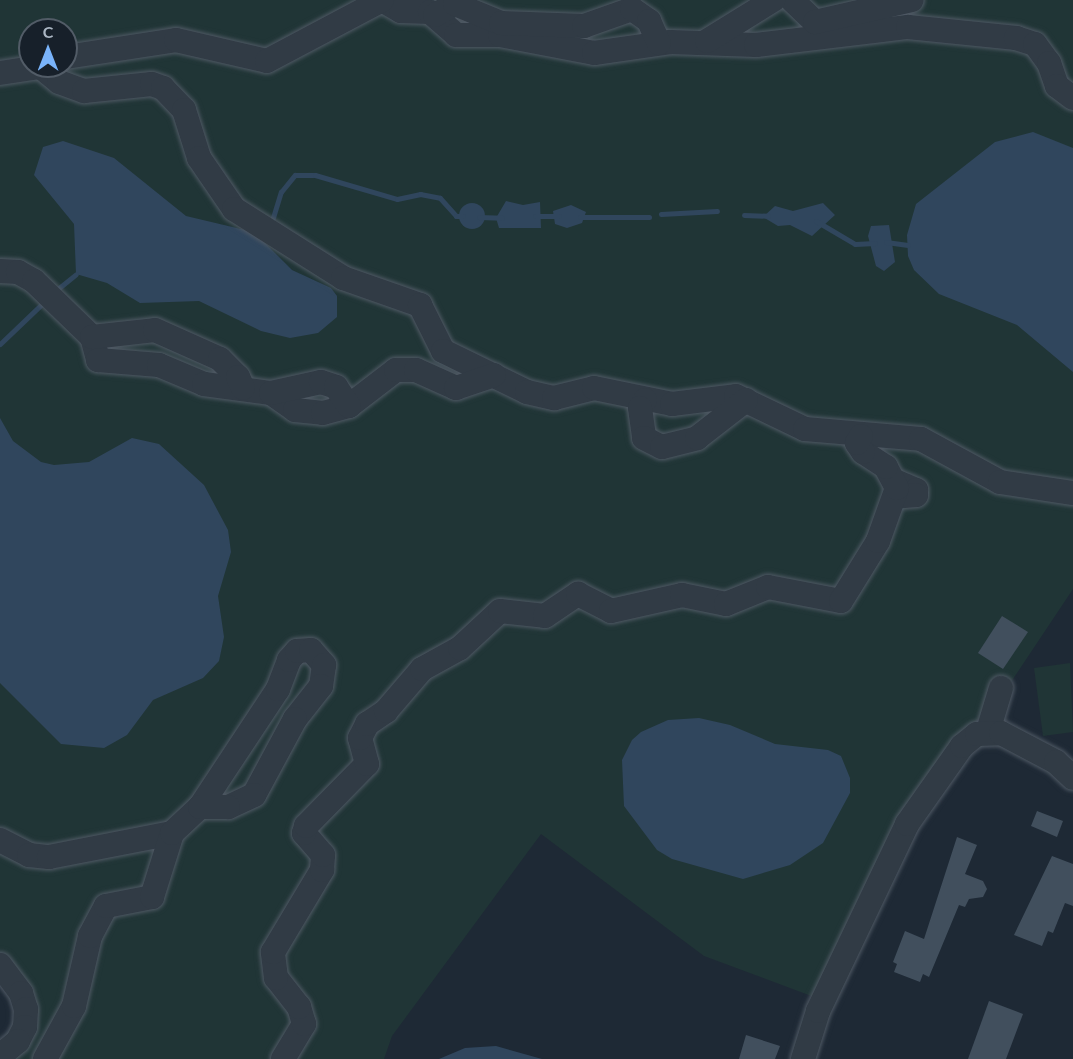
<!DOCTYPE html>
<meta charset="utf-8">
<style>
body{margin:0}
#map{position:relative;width:1073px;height:1059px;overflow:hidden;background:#1e2935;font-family:Lato,sans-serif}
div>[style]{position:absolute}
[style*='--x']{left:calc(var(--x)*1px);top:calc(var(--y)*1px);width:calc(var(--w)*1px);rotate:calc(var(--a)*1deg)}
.green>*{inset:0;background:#203536}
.water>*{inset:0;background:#30465d}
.round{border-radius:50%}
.stream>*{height:5px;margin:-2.5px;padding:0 2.5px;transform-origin:2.5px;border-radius:2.5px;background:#30465d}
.building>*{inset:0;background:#414f5d}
.roads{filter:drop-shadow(0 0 2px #4f5964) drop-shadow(0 0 2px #4f5964)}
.minor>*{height:24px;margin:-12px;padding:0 12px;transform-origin:12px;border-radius:12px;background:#313b45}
span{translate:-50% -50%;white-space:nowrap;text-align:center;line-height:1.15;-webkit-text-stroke:4.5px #17202a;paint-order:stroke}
.north{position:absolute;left:18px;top:18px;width:60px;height:60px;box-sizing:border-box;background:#17202a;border:2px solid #525c67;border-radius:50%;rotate:0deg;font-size:16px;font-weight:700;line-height:24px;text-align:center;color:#abb6c3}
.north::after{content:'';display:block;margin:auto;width:21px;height:27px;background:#79b3fa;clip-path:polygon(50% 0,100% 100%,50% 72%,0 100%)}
</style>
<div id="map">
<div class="green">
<div style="clip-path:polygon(evenodd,0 0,1073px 0,1073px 589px,1005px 691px,933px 767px,814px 997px,704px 956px,541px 834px,392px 1036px,384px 1059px,5px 1059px,37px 1029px,35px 1000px,0 960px,0 0,30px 30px,66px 30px,66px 66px,30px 66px,30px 30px)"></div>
<div style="clip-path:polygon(1070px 663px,1073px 732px,1043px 736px,1034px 668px)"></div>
</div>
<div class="water">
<div style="clip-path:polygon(1033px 132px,1073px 148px,1073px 372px,1017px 325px,939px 294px,914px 270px,908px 256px,907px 235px,916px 204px,995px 142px)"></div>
<div style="clip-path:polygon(63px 141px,114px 158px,186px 216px,245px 230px,262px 240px,292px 270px,331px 288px,337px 296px,337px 317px,318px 333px,290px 338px,261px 331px,199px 301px,140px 303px,107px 283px,76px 274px,74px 224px,34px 175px,43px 147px)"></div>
<div style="clip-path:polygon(506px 201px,523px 205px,540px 202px,541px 228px,499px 228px,496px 218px)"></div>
<div style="clip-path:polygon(823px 203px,835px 215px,812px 236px,790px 225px,778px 226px,763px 217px,775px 206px,793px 211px)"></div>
<div class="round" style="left:459px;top:203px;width:26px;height:26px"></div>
<div style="clip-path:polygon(571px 205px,586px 212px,582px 223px,567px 228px,555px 224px,553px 211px)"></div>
<div style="clip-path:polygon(889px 225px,895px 262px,884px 271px,876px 266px,868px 236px,871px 226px)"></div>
<div style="clip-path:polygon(0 418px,13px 441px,41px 462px,54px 465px,89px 462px,132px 438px,159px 444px,204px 485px,228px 530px,231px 552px,218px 596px,224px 637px,219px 661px,203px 678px,153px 700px,127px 735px,104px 748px,61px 744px,0 683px)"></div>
<div style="clip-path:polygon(699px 718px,730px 725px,775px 744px,828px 750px,841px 756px,850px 778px,850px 793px,823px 843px,790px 865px,743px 879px,672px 859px,657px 850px,624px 806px,622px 760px,632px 740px,641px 732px,668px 720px)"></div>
<div style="clip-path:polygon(496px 1046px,542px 1059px,439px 1059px,465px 1048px)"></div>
</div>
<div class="stream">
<div style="--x:661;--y:214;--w:56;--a:-3.1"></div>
<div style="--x:744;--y:215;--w:24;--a:2"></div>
<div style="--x:535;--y:216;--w:24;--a:0"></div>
<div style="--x:479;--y:217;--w:23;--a:2"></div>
<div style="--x:580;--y:217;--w:69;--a:0"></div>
<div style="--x:816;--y:221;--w:45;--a:30.5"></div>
<div style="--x:855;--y:244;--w:20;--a:-3"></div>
<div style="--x:271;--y:224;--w:34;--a:-73"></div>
<div style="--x:281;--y:192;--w:22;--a:-51"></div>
<div style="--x:295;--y:175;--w:20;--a:0"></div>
<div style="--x:315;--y:175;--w:85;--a:16.3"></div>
<div style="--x:397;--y:199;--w:24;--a:-12"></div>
<div style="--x:420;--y:194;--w:20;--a:11"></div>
<div style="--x:440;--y:198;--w:24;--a:48"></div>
<div style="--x:456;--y:216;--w:7;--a:0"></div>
<div style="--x:886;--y:242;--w:22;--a:8"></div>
<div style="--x:54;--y:292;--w:28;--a:-39"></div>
<div style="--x:0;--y:344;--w:62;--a:-43.7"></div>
</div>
<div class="building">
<div style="clip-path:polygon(1002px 616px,1028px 632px,1003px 669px,978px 653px)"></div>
<div style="clip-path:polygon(1037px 811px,1063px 821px,1057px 837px,1031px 826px)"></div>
<div style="clip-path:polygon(957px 837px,977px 845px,965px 874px,983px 881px,987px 889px,983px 897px,969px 899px,965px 907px,959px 905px,929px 977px,923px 974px,920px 982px,894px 972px,897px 964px,893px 962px,905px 931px,924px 939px)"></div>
<div style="clip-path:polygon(1052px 856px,1073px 864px,1073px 906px,1065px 903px,1053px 933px,1048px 931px,1042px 946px,1014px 935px)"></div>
<div style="clip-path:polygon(989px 1001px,1023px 1014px,1006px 1059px,968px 1059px)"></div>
<div style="clip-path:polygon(746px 1035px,780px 1046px,775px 1059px,739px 1059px)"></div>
</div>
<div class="roads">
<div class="minor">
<div style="--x:382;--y:0;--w:22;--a:30"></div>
<div style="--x:401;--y:11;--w:29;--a:2"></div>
<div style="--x:430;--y:12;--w:35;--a:41"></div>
<div style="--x:456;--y:35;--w:44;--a:0"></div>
<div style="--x:500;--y:35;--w:96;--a:10.8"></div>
<div style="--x:594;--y:53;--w:77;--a:-8.2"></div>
<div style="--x:670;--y:42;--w:86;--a:2"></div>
<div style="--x:756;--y:45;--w:153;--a:-6.8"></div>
<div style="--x:908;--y:27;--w:109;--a:5.8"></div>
<div style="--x:1016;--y:38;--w:20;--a:18"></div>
<div style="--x:1035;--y:44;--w:24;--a:54"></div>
<div style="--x:1049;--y:63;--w:24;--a:71"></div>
<div style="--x:1057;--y:86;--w:20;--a:37"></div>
<div style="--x:792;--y:0;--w:32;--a:44"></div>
<div style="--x:815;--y:22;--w:99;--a:-12.8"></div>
<div style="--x:435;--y:15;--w:23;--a:-29"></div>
<div style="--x:455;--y:4;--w:50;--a:22.4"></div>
<div style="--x:501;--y:23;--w:83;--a:2.1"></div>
<div style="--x:584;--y:26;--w:51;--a:-19.5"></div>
<div style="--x:632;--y:9;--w:21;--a:35"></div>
<div style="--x:649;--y:21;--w:24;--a:66"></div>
<div style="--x:707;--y:41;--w:78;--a:-31.8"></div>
<div style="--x:66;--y:57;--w:111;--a:-8.8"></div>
<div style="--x:176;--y:40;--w:93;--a:13"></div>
<div style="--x:267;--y:61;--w:130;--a:-27.9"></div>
<div style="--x:42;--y:68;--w:22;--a:39"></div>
<div style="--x:59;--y:82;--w:27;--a:20"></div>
<div style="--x:84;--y:91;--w:68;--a:-5.9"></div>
<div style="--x:152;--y:84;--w:12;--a:20"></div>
<div style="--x:163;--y:88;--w:30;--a:46"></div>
<div style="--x:184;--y:110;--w:50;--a:72.6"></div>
<div style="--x:199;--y:158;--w:62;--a:55.5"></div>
<div style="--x:234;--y:209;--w:129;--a:32.3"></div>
<div style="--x:343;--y:278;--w:82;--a:19.3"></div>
<div style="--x:420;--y:305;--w:51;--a:63.4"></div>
<div style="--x:443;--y:351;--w:93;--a:26"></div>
<div style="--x:527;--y:392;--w:28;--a:13"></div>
<div style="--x:554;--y:398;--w:41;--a:-14"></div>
<div style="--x:594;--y:388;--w:80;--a:11.6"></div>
<div style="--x:672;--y:404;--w:64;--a:-7.1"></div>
<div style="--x:736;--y:396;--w:76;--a:25.6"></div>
<div style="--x:805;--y:429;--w:116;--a:4.9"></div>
<div style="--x:921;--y:439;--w:90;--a:28.6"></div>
<div style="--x:1000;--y:482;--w:74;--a:8.6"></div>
<div style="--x:0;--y:73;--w:47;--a:-8.7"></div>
<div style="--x:0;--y:271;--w:18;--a:3"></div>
<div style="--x:18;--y:272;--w:18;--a:29"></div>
<div style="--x:34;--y:281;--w:81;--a:44"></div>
<div style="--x:92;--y:337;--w:24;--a:75"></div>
<div style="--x:98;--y:360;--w:61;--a:4.7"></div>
<div style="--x:159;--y:365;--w:49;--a:22.9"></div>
<div style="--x:204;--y:384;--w:68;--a:7.7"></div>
<div style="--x:271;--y:393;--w:29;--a:35"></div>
<div style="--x:295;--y:410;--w:28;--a:6"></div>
<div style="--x:323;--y:413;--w:27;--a:-15"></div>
<div style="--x:349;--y:406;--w:59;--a:-37.5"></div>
<div style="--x:396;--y:370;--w:20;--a:0"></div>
<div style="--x:416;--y:370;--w:44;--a:24.2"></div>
<div style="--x:456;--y:388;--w:40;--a:-18.9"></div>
<div style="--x:92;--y:337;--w:63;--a:-6.3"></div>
<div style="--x:155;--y:330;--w:71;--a:24"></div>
<div style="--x:220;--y:359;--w:25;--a:45"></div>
<div style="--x:238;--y:377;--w:12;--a:66"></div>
<div style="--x:271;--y:393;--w:51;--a:-12.4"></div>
<div style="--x:321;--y:382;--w:16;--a:18"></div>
<div style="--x:336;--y:387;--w:23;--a:56"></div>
<div style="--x:645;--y:400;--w:9;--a:122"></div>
<div style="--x:640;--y:408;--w:30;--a:82"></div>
<div style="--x:644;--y:438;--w:20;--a:27"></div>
<div style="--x:662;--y:447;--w:36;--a:-14"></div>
<div style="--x:697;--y:438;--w:62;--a:-37.8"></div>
<div style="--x:895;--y:481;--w:23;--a:23"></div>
<div style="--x:916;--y:490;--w:5;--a:90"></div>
<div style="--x:916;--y:495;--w:21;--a:175"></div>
<div style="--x:988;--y:731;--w:45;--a:-73.2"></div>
<div style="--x:0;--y:840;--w:33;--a:27"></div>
<div style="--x:29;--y:855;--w:20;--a:6"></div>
<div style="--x:49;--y:857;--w:125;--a:-11"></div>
<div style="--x:0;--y:965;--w:35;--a:53"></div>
<div style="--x:21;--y:993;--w:17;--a:73"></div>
<div style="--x:26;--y:1009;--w:18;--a:93"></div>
<div style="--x:25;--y:1027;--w:16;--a:117"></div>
<div style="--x:18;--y:1041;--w:23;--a:140"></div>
<div style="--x:45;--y:1059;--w:60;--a:-61.3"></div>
<div style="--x:74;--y:1006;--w:72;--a:-77.1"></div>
<div style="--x:90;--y:936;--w:34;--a:-62"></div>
<div style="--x:106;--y:906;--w:47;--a:-11.1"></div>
<div style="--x:152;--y:897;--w:67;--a:-72.6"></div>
<div style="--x:172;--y:833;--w:38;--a:-43"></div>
<div style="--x:200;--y:807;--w:141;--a:-56.5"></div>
<div style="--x:278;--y:689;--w:31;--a:-69"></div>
<div style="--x:289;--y:660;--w:12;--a:-48"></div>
<div style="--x:297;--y:651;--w:14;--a:-4"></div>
<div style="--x:311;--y:650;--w:20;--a:49"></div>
<div style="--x:324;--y:665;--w:21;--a:98"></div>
<div style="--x:321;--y:686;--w:42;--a:128.2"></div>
<div style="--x:295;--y:719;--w:86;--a:118.3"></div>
<div style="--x:254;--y:795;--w:29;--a:155"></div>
<div style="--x:228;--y:807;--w:28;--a:180"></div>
<div style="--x:283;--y:1059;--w:41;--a:-59"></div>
<div style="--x:304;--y:1024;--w:18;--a:-106"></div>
<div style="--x:299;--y:1007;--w:37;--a:-128"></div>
<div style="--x:276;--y:978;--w:26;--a:-97"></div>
<div style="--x:273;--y:952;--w:96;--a:-59.1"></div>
<div style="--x:322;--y:870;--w:15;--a:-86"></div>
<div style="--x:323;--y:855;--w:29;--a:-131"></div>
<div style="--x:304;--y:833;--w:7;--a:-74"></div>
<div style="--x:306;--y:826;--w:87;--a:-45.5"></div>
<div style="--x:367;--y:764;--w:27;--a:-105"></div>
<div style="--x:360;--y:738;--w:16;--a:-63"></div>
<div style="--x:367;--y:724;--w:23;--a:-34"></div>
<div style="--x:386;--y:711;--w:55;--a:-49.4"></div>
<div style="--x:422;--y:669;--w:43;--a:-28.9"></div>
<div style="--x:460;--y:648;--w:54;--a:-42.8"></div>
<div style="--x:500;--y:611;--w:45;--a:6.3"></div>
<div style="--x:545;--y:616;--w:40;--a:-34"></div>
<div style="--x:578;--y:594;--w:37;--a:27"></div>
<div style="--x:611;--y:611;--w:73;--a:-12.7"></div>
<div style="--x:682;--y:595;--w:45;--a:11.6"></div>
<div style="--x:726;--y:604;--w:45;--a:-22"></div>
<div style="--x:768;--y:587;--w:74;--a:10.9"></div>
<div style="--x:841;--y:601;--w:70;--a:-58.3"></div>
<div style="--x:878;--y:541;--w:56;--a:-70.3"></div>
<div style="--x:897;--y:488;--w:24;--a:-118"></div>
<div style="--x:886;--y:467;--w:27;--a:-147"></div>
<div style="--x:863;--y:452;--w:11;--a:-124"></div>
<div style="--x:857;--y:443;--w:8;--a:-60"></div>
<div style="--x:803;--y:1059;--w:50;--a:-72.6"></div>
<div style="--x:818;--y:1011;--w:207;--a:-64.5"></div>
<div style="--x:907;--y:824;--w:95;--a:-54.8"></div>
<div style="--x:962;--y:746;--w:19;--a:-39"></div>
<div style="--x:977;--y:734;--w:24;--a:-2"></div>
<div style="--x:1001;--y:733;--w:62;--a:27.8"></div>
<div style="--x:1056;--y:762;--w:23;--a:43"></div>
</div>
</div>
<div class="north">С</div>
</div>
